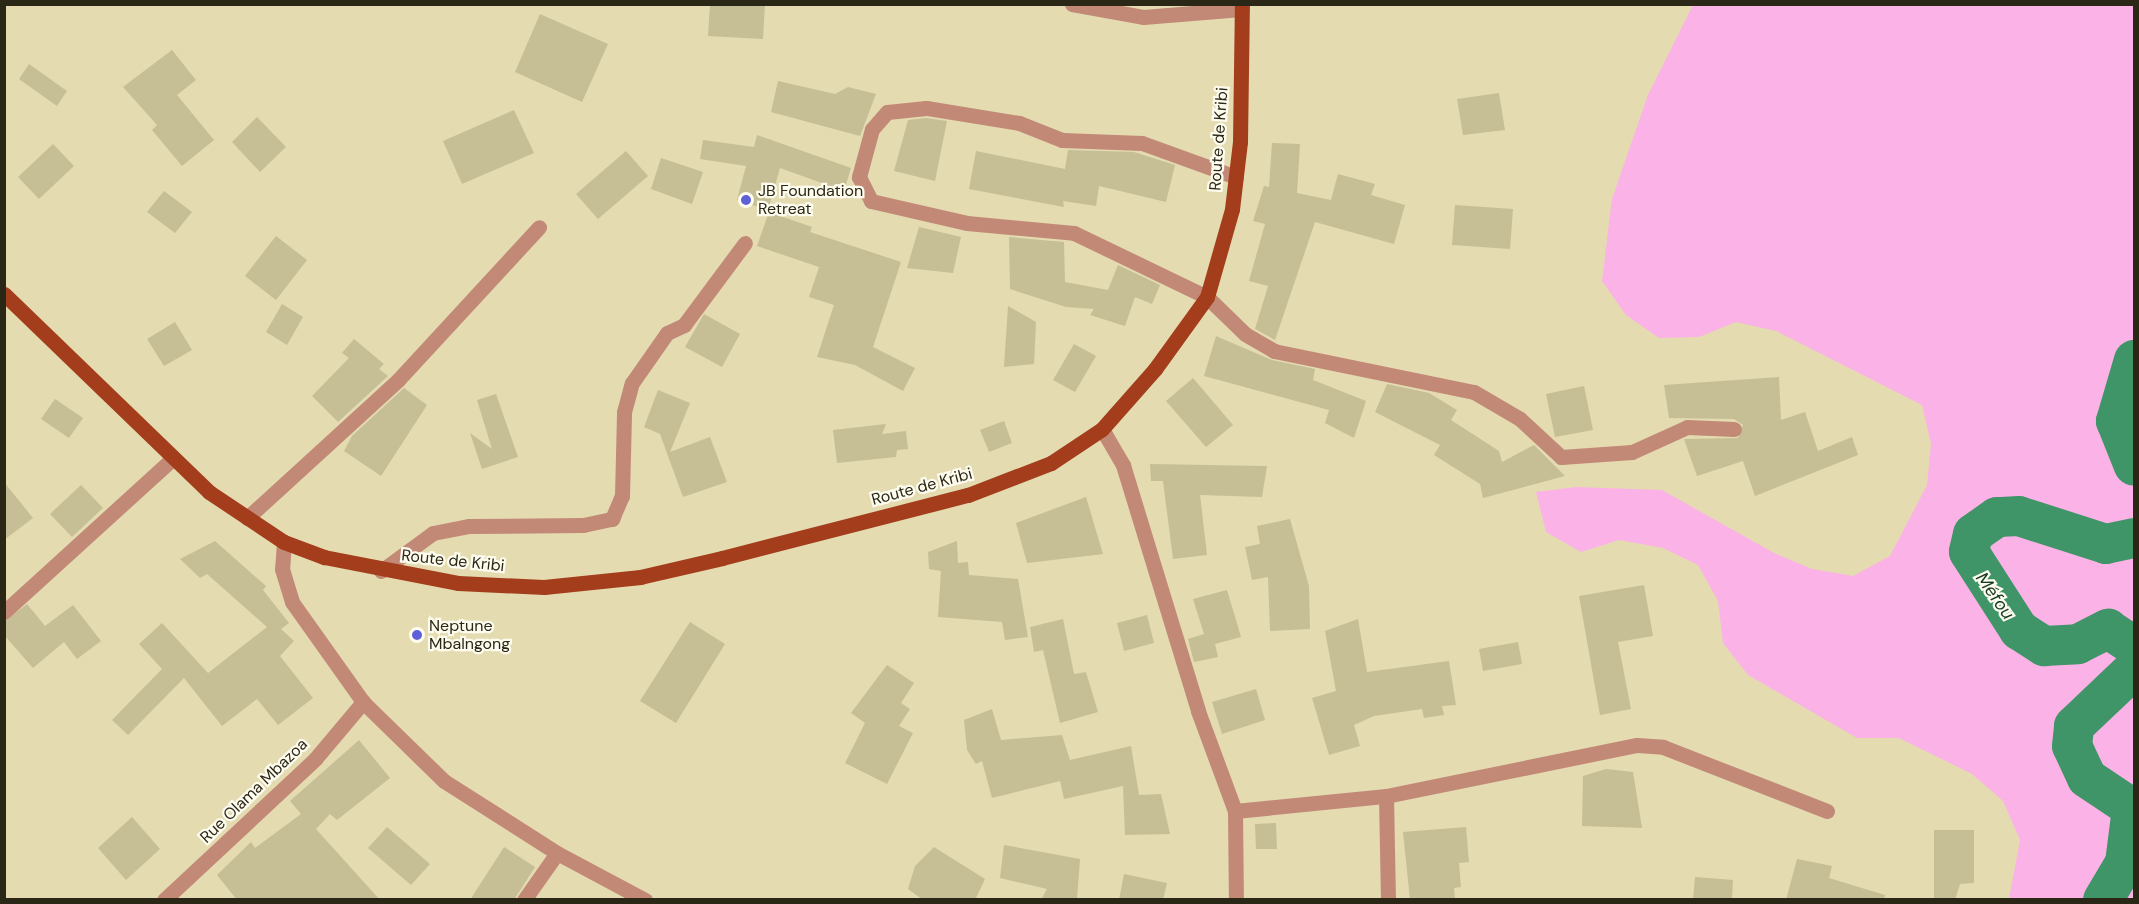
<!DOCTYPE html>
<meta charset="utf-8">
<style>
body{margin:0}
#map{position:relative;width:2139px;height:904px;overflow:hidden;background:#e4dbb1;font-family:"DM Sans",sans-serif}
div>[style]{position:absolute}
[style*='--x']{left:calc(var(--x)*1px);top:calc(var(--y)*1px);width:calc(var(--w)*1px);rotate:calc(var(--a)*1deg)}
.green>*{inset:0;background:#fbb2e6}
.river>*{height:40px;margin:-20px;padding:0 20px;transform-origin:20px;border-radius:20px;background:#409568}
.building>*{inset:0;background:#c6be94}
.minor>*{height:15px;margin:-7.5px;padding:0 7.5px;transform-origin:7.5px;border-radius:7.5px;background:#c28977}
.major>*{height:15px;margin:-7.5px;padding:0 7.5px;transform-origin:7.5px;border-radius:7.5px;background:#a43d1b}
.dots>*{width:16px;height:16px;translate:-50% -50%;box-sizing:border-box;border:3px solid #fefcef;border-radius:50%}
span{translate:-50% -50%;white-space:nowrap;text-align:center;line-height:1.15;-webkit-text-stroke:4.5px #fefcef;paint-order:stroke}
.street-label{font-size:16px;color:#2a2717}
.poi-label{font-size:16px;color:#2a2717}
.left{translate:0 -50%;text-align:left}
.water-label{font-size:18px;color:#163a27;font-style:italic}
.frame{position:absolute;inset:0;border:6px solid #2a2717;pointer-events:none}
</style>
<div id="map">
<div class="green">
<div style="clip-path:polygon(1693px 5px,2134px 5px,2134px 899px,2009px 899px,2020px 840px,2003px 801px,1972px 774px,1899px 738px,1857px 738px,1748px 675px,1723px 643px,1718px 601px,1698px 565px,1663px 548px,1619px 540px,1581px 552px,1546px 532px,1536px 492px,1576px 487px,1662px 490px,1774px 553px,1812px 569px,1853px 576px,1890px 556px,1927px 485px,1931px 444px,1922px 405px,1776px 331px,1736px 322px,1699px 337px,1659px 338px,1626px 315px,1602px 281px,1612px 199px,1648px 95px)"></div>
</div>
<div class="river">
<div style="--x:2134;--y:360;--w:64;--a:106.4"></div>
<div style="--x:2116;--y:421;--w:48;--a:68.2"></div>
<div style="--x:2134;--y:538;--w:29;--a:168"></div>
<div style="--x:2106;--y:544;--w:91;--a:-162.2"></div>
<div style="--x:2019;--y:516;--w:22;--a:177"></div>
<div style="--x:1997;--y:517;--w:29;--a:145"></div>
<div style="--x:1973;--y:534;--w:18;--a:103"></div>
<div style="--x:1969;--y:552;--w:93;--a:57.3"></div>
<div style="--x:2019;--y:630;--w:30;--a:33"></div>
<div style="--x:2044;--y:646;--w:34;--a:-3"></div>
<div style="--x:2078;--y:644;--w:34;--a:-27"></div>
<div style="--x:2108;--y:629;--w:31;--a:33"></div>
<div style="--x:2103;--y:900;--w:43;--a:-59.3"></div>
<div style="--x:2125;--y:863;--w:55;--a:-82.7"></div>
<div style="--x:2132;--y:808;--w:54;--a:-146.3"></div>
<div style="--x:2087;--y:778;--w:35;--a:-115"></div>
<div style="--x:2072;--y:746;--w:20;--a:-84"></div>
<div style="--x:2074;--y:726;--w:83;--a:-43.5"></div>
</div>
<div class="building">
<div style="clip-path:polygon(710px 4px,765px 4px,763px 39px,708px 36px)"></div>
<div style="clip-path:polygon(540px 14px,608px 44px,582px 102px,515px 72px)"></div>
<div style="clip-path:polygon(172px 50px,196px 80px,177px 95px,214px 140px,182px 166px,152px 130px,157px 125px,123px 87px)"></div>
<div style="clip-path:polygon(29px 64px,67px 91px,57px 106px,19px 79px)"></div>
<div style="clip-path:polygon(778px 81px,835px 94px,848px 87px,876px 94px,860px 136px,771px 112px)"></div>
<div style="clip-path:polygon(1499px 93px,1505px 130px,1463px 135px,1457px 99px)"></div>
<div style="clip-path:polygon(514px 110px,534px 153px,462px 184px,443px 141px)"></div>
<div style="clip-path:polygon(257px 117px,286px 147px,260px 172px,232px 142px)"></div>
<div style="clip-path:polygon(926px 118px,947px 121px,935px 181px,894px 171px,908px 120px)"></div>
<div style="clip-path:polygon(757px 135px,851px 168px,844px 191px,780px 168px,768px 210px,737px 200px,746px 166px,700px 159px,703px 140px,754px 147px)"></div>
<div style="clip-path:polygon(1272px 143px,1300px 144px,1297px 193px,1331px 200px,1338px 174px,1375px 184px,1371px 195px,1405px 205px,1394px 244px,1315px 222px,1275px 340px,1255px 329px,1268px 286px,1249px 281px,1265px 224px,1253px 221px,1264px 186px,1269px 187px)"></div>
<div style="clip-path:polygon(53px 144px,74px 166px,39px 199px,18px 177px)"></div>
<div style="clip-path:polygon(1068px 150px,1134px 152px,1175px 165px,1166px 202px,1099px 186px,1096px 206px,1063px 201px,1064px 207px,969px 189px,976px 151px,1065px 169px)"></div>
<div style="clip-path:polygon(626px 151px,648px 176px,598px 219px,576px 194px)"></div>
<div style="clip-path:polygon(661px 158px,703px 172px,692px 204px,651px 189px)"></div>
<div style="clip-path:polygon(164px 191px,192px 212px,175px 233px,147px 212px)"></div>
<div style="clip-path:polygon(1455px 205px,1513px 209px,1510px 249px,1452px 245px)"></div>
<div style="clip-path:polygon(769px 212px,812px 227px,810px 232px,901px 262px,873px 347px,915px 368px,903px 391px,855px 365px,817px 357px,834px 305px,809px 297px,819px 267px,757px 246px)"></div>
<div style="clip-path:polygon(919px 227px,961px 237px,953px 273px,907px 268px)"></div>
<div style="clip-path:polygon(276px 236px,307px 260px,276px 300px,245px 276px)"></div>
<div style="clip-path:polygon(1009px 237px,1064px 242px,1065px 282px,1108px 290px,1118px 265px,1160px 285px,1152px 304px,1135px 297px,1125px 326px,1090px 315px,1094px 309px,1066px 307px,1010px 289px)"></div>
<div style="clip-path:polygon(282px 304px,303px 317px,287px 345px,266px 332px)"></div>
<div style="clip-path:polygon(1008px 306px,1036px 322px,1034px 364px,1004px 367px)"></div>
<div style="clip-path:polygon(704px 314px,740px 334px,722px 367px,685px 347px)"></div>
<div style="clip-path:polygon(175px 322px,192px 350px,164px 366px,147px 339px)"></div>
<div style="clip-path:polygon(1216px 336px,1272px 360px,1315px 369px,1313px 380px,1366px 401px,1354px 438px,1325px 423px,1329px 410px,1204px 376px)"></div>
<div style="clip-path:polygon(354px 339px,384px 364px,379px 369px,388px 376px,338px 422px,312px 396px,349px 358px,342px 353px)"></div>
<div style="clip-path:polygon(1074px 344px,1096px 356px,1075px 392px,1053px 380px)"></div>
<div style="clip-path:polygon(1779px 377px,1781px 420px,1805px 412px,1818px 451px,1852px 437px,1858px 455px,1755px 496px,1743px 461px,1697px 476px,1684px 439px,1738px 438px,1743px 425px,1734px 419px,1669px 418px,1664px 385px)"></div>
<div style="clip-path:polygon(1193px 378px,1233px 425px,1206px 447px,1166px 401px)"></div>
<div style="clip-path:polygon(1387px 384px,1429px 393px,1457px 410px,1451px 420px,1499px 451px,1502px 462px,1534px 445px,1565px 476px,1483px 498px,1480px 484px,1434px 455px,1440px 445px,1375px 412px)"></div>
<div style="clip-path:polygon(1584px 386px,1593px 430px,1555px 437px,1546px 394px)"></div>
<div style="clip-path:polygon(404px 388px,427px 405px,381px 476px,344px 451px,352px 436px)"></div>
<div style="clip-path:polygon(658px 390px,690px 403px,670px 452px,710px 437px,727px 482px,683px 497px,660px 434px,644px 427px)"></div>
<div style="clip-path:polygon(496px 394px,518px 457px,482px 469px,470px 433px,492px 449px,477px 400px)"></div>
<div style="clip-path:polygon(55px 399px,83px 418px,69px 438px,41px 419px)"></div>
<div style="clip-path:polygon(1004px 421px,1012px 443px,989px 452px,980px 430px)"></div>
<div style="clip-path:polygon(886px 424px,882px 434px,906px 431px,908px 449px,897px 450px,896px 457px,837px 463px,833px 430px)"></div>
<div style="clip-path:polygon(1150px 464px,1267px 466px,1262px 497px,1200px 495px,1207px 555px,1173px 559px,1163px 481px,1151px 481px)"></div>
<div style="clip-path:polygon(4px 482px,33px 518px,4px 540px)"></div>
<div style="clip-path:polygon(81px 485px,103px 508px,72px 537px,50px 514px)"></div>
<div style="clip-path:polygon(1086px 497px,1103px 554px,1027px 563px,1016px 523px)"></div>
<div style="clip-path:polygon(1290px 519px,1309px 586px,1310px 629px,1270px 631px,1268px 577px,1252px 580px,1245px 547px,1260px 544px,1257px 526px)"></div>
<div style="clip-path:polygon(215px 541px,266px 586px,263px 590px,289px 623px,281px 629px,294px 641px,280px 656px,313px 698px,278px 725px,257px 699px,222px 726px,184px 678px,128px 735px,112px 720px,162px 669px,139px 644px,162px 623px,208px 673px,267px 627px,207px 574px,200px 578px,180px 559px)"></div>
<div style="clip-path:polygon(957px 541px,958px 563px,968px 562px,969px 575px,1018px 579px,1028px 637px,1005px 640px,1002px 622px,938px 617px,941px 571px,929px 569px,928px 552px)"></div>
<div style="clip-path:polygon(1644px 585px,1653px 636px,1618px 642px,1631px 709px,1600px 715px,1579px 596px)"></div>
<div style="clip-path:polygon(1227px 590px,1241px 637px,1215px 644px,1218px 657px,1194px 662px,1188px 639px,1204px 634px,1193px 599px)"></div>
<div style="clip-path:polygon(27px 604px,45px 626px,73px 605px,101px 641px,77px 659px,64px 642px,33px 668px,4px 635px,4px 622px)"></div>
<div style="clip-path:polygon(1147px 615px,1154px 643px,1124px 651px,1117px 623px)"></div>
<div style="clip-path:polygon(1063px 619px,1074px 674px,1086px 672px,1098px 712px,1060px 723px,1043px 650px,1034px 652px,1030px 627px)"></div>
<div style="clip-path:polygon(1358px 619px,1367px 672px,1449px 661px,1456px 705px,1442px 706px,1444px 715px,1424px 718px,1422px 709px,1374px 716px,1354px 725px,1360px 746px,1329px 755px,1312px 698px,1336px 691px,1325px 631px)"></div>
<div style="clip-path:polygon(690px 622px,725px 644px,676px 723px,640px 701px)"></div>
<div style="clip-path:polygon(1518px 642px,1522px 664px,1483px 671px,1479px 649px)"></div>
<div style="clip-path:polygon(887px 665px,914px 683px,901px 703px,910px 709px,899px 726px,913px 733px,887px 784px,845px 763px,865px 723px,851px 713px)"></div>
<div style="clip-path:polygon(1256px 689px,1265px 720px,1222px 734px,1212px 702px)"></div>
<div style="clip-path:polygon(992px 709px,1001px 740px,1062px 735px,1070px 760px,1131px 746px,1139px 795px,1161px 794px,1170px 834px,1125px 835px,1123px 786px,1064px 799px,1060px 781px,992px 798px,982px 761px,976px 764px,967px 750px,964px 720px)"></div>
<div style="clip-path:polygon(359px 740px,390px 778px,337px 820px,330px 814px,316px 829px,380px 900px,237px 900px,217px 875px,251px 842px,255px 848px,301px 814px,290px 801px)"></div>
<div style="clip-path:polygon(1606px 769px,1633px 772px,1642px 828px,1582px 826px,1583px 776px)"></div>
<div style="clip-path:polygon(132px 817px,160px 849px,126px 880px,98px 848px)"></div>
<div style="clip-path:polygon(1276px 823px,1277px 849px,1256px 849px,1255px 824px)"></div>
<div style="clip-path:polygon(387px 827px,430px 864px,411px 885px,368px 848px)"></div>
<div style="clip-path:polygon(1466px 827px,1469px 862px,1459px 863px,1461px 887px,1454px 888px,1455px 900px,1410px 900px,1403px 832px)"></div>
<div style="clip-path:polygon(1934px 830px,1974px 830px,1974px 883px,1960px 884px,1955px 900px,1934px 900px)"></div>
<div style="clip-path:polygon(1004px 845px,1080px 859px,1077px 900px,1041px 900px,1047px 889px,1000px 878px)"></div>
<div style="clip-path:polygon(504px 847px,535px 867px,514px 900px,470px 900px)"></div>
<div style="clip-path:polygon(934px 847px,985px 879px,975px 900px,923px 900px,908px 889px,915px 866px)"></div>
<div style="clip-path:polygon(1797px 859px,1832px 866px,1829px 878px,1885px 895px,1884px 900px,1786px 900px)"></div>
<div style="clip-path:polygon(1124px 874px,1167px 883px,1163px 900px,1119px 900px)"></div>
<div style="clip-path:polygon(1695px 877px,1733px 880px,1732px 900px,1693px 900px)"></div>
</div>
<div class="minor">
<div style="--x:1072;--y:4;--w:72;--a:10.4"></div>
<div style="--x:1143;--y:17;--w:99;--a:-4.6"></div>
<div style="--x:1236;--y:177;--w:100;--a:-160.1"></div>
<div style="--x:1142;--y:143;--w:80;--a:-177.9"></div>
<div style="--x:1062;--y:140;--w:46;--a:-158.4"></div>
<div style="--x:1019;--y:123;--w:94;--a:-170.8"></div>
<div style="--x:926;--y:108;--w:39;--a:174"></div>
<div style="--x:887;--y:112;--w:23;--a:131"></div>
<div style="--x:872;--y:129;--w:50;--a:105.2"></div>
<div style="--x:859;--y:177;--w:27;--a:63"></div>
<div style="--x:871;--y:201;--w:98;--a:12.9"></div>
<div style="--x:967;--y:223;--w:107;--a:5.3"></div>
<div style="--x:1074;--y:233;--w:148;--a:25.7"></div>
<div style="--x:1207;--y:297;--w:53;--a:44.2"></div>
<div style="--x:1245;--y:334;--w:34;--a:30"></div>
<div style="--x:1274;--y:351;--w:204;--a:11.6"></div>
<div style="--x:1474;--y:392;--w:53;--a:30.4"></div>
<div style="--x:1520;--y:419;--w:56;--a:42.8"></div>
<div style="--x:1561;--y:457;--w:71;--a:-4"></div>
<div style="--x:1632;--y:452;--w:60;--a:-24.4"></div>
<div style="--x:1687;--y:427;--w:47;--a:2.4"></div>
<div style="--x:1102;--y:429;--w:42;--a:59.7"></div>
<div style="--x:1123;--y:465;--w:257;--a:73"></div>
<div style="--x:1198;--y:711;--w:107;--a:69.7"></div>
<div style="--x:1235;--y:811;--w:89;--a:89.4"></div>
<div style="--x:247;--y:518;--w:205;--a:-42.4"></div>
<div style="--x:398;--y:380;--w:208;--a:-47.3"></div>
<div style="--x:284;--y:542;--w:27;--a:94"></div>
<div style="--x:282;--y:569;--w:34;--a:73"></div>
<div style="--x:292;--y:602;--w:123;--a:54.6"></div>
<div style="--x:363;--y:702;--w:113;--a:44.3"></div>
<div style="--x:444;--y:781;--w:134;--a:32.5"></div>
<div style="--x:557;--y:853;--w:100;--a:28.1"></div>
<div style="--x:381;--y:571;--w:64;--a:-36.2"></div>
<div style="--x:433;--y:533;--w:37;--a:-11"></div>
<div style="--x:469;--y:526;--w:114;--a:-0.5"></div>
<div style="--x:583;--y:525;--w:30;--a:-12"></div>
<div style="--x:612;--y:519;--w:25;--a:-67"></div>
<div style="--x:622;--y:496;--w:84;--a:-88.6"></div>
<div style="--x:624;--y:412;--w:30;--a:-75"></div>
<div style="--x:632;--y:383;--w:61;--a:-55"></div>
<div style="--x:667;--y:333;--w:19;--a:-25"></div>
<div style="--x:684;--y:325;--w:102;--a:-53.4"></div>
<div style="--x:4;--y:612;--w:226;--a:-42.3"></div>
<div style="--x:1386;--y:796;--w:104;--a:88.9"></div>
<div style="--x:1235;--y:811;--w:152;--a:-5.7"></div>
<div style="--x:1386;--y:796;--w:256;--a:-11.5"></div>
<div style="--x:1637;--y:745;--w:26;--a:4"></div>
<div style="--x:1663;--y:747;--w:176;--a:21.3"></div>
<div style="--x:164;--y:900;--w:207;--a:-43"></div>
<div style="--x:315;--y:759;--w:75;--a:-49.9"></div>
<div style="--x:524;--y:900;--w:57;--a:-54.9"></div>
</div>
<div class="major">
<div style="--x:4;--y:294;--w:285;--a:44"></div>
<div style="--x:209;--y:492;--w:90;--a:33.7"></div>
<div style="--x:284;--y:542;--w:43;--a:20.6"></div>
<div style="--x:324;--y:557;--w:136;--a:11"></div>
<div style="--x:458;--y:583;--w:86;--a:2.7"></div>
<div style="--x:544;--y:587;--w:97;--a:-5.9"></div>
<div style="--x:640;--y:577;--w:84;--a:-13"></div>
<div style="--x:722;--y:558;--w:254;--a:-14.4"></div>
<div style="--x:968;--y:495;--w:89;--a:-21.1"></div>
<div style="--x:1051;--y:463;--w:61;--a:-33.7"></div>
<div style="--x:1102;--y:429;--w:80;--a:-48.5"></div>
<div style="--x:1155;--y:369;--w:89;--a:-54.2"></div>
<div style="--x:1207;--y:297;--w:91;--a:-74.1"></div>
<div style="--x:1232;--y:209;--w:67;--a:-83.2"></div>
<div style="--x:1240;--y:142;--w:138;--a:-89.2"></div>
</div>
<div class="dots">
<div style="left:746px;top:200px;background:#5d60d8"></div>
<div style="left:417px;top:635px;background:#5d60d8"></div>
</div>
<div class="street-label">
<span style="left:1219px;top:139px;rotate:-86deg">Route de Kribi</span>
<span style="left:922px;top:487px;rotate:-15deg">Route de Kribi</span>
<span style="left:453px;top:561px;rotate:6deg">Route de Kribi</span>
<span style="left:254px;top:791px;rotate:-44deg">Rue Olama Mbazoa</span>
</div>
<div class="poi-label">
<span class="left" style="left:758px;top:200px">JB Foundation<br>Retreat</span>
<span class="left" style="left:429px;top:635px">Neptune<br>Mbalngong</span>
</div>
<div class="water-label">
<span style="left:1995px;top:596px;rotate:55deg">Méfou</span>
</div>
<div class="frame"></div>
</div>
